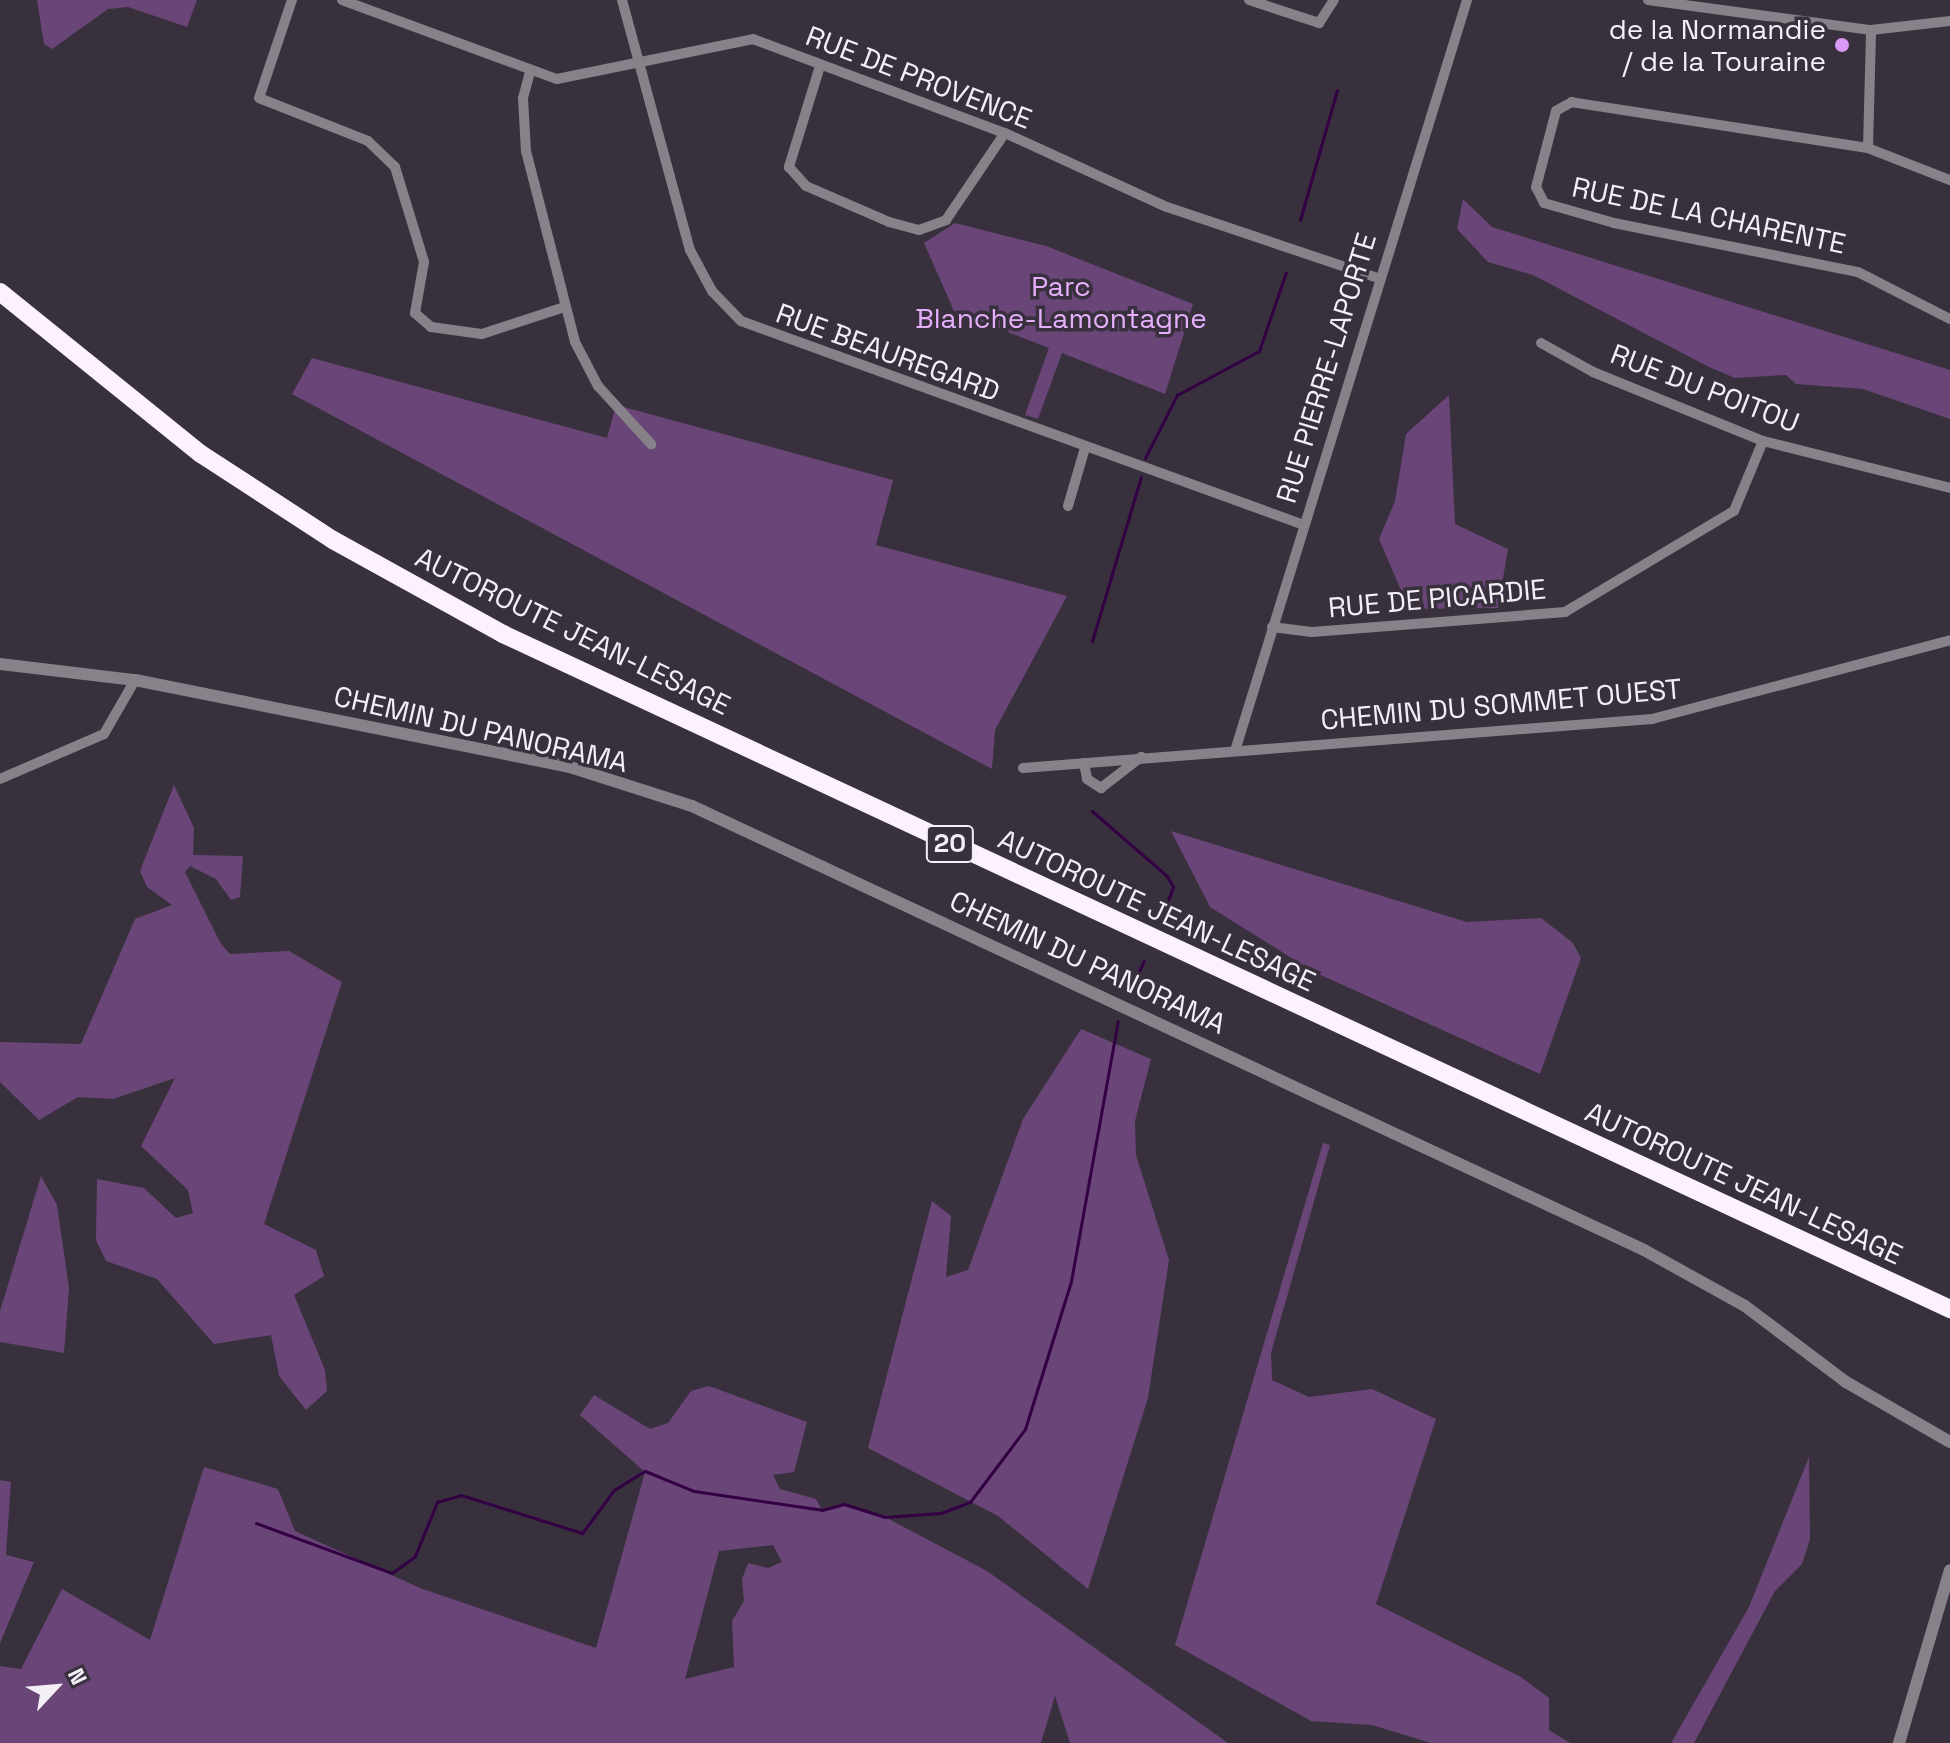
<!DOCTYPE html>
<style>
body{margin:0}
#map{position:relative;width:1950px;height:1743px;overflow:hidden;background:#39303d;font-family:"Space Grotesk",sans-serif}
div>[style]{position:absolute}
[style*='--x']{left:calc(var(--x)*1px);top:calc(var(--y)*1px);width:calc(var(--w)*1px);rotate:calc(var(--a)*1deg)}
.green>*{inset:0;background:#694677}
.stream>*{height:3px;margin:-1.5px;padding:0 1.5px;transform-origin:1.5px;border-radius:1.5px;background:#320043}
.minor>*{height:10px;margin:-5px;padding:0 5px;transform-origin:5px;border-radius:5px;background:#878289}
.tertiary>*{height:12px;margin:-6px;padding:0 6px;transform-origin:6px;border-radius:6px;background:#878289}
.motorway>*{height:18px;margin:-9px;padding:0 9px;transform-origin:9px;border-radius:9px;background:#fbf1ff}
.dots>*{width:22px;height:22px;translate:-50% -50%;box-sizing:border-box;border:4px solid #39303d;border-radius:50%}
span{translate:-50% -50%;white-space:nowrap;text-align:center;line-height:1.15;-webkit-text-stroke:7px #39303d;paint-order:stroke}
.shield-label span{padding:2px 6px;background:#39303d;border:2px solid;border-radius:6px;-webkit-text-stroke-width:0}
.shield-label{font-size:26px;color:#f4eef6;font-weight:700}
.poi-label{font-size:28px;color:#f4eef6}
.right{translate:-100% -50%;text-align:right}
.street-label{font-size:28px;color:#f4eef6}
.park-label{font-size:28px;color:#e5affc}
.north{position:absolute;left:16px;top:1647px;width:80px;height:80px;-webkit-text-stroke:6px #39303d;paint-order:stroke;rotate:64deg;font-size:22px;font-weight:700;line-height:32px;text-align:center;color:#f4eef6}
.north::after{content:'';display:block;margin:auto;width:28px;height:36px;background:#f4eef6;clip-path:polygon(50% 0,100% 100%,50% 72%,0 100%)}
</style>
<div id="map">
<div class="green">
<div style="clip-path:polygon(37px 0,197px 0,187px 27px,128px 7px,108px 9px,52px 49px,44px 44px)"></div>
<div style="clip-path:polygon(1463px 199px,1492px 227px,1950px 370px,1950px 419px,1863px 389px,1796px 384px,1786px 375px,1735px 378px,1709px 367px,1533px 275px,1488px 262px,1457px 229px)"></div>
<div style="clip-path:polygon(955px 223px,1046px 246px,1193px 304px,1165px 394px,1062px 353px,1038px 419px,1025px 415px,1049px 348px,954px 311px,924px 243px)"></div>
<div style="clip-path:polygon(312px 358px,607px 438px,616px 405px,893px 480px,876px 545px,1067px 596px,995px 730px,992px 769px,292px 394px)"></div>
<div style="clip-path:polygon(1449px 395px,1455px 524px,1508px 549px,1498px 608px,1409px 609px,1379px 539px,1395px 501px,1406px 434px)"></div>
<div style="clip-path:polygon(174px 785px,194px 828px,193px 855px,243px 856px,240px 897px,231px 900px,216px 879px,190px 866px,185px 872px,221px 944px,230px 954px,289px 951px,342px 982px,264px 1224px,316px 1250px,324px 1276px,294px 1295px,325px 1370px,327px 1391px,306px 1410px,279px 1376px,271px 1335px,214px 1344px,157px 1279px,106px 1261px,96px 1240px,97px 1179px,144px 1188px,176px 1218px,193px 1213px,188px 1190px,141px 1146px,175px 1078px,113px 1099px,78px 1097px,39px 1120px,0 1082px,0 1042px,81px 1044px,135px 919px,172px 905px,147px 887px,140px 871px)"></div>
<div style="clip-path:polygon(1171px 831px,1467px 922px,1541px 918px,1573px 943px,1581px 958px,1540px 1074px,1314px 972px,1210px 907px)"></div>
<div style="clip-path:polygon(1081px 1029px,1151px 1059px,1135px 1121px,1136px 1155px,1169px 1260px,1148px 1398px,1088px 1589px,998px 1516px,868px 1448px,932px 1201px,951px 1216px,946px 1277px,968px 1270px,1023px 1119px)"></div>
<div style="clip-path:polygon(1323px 1143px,1330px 1145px,1271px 1353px,1272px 1380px,1309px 1397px,1372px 1389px,1436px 1419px,1376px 1604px,1521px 1677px,1549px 1698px,1549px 1730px,1570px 1743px,1431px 1743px,1372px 1725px,1311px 1721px,1175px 1645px)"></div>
<div style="clip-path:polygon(41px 1176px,57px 1205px,69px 1288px,64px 1353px,0 1342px,0 1311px)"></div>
<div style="clip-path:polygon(evenodd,709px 1386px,807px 1422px,794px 1472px,773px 1475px,780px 1489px,816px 1499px,822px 1510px,844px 1504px,885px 1517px,987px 1571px,1228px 1743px,1070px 1743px,1055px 1696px,1041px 1743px,0 1743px,0 1666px,21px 1669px,62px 1589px,150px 1640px,204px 1467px,278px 1489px,295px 1531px,420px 1588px,596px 1648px,645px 1472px,580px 1415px,594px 1395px,650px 1429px,668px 1423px,691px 1391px,709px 1386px,773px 1545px,782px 1562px,768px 1568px,748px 1563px,742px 1579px,744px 1601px,732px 1621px,734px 1667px,685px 1679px,719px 1551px,773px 1545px)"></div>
<div style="clip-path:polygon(1809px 1457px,1810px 1539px,1802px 1564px,1775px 1591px,1694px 1743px,1671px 1743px,1749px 1607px)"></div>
<div style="clip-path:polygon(0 1480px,11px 1482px,6px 1555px,34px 1562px,0 1643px)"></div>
</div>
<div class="stream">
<div style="--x:1300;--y:220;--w:135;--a:-74.1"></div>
<div style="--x:1145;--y:458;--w:71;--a:-63.1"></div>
<div style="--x:1177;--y:395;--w:93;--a:-28.2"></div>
<div style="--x:1259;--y:351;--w:83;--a:-71.1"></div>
<div style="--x:1092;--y:641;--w:171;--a:-73.4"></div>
<div style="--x:1092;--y:811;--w:99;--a:40.9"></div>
<div style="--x:1167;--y:876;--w:13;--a:61"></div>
<div style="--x:1173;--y:887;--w:19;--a:111"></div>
<div style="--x:1134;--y:982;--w:23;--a:-65"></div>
<div style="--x:256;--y:1523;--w:145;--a:20.2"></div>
<div style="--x:392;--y:1573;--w:29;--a:-36"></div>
<div style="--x:415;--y:1556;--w:58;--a:-67.8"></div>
<div style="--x:437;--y:1502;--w:25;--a:-16"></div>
<div style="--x:461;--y:1495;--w:127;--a:17.4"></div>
<div style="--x:582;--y:1533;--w:54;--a:-53.3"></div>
<div style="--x:614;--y:1490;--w:36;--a:-32"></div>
<div style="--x:645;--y:1471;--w:53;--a:22.2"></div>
<div style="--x:694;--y:1491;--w:129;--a:8.4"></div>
<div style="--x:822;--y:1510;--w:23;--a:-15"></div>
<div style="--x:844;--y:1504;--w:43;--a:17.6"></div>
<div style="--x:885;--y:1517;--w:56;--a:-4.1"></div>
<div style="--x:941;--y:1513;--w:31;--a:-21"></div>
<div style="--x:970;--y:1502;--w:91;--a:-53"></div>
<div style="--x:1025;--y:1429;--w:155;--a:-72.7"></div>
<div style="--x:1071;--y:1281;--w:264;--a:-79.8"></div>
</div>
<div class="minor">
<div style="--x:292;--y:0;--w:103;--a:108.6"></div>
<div style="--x:259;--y:98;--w:117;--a:21.5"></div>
<div style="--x:368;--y:141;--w:37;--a:44"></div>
<div style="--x:395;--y:167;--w:99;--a:73"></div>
<div style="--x:424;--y:262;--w:52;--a:100"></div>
<div style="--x:415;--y:313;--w:21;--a:41"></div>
<div style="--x:431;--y:327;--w:51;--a:7.8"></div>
<div style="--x:482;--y:334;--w:86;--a:-18.2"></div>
<div style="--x:342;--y:0;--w:229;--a:20.2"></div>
<div style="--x:557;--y:79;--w:200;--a:-11.5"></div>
<div style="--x:753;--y:39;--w:269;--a:20.5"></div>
<div style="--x:1005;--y:133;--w:178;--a:24.6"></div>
<div style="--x:1167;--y:207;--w:223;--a:18.6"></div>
<div style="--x:622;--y:0;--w:259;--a:74.8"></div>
<div style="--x:690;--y:250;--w:47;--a:61.8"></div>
<div style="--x:712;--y:291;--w:42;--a:46"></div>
<div style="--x:741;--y:321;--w:599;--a:19.92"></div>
<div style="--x:1249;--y:0;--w:74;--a:18.2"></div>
<div style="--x:1319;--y:23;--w:27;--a:-57"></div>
<div style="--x:1648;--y:0;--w:225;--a:7.7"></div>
<div style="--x:1871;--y:30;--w:80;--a:-6.5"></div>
<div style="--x:820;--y:66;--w:106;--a:107.1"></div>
<div style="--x:789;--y:167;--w:25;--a:48"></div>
<div style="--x:806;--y:186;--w:90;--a:23.4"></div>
<div style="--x:889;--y:222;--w:31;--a:15"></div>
<div style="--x:919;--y:230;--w:29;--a:-20"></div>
<div style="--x:946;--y:220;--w:105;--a:-55.9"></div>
<div style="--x:530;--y:72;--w:27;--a:105"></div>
<div style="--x:523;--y:98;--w:53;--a:86.8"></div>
<div style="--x:526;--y:151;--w:197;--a:75.6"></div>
<div style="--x:575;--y:342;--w:50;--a:62.4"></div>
<div style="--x:598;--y:386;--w:79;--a:47.6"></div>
<div style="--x:1868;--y:148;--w:118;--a:-88.5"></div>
<div style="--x:1950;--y:180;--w:88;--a:-158.7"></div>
<div style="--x:1868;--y:148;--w:300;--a:-171.2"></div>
<div style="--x:1572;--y:102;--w:18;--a:151"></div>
<div style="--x:1556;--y:111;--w:79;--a:104.7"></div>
<div style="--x:1536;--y:187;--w:18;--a:63"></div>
<div style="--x:1544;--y:203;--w:73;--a:15.9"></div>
<div style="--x:1614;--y:223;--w:249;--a:11.4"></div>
<div style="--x:1858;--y:272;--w:103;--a:27.1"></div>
<div style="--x:1541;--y:343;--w:60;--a:29.1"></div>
<div style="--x:1593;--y:372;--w:183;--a:22.1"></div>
<div style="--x:1763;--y:441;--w:193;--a:14.1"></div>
<div style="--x:1068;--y:506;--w:60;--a:-73.7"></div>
<div style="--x:1272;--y:627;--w:40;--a:7.1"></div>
<div style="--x:1312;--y:632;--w:254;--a:-4.5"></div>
<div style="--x:1565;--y:612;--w:197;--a:-30.9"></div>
<div style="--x:1734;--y:511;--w:76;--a:-67.5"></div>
<div style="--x:1235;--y:751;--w:786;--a:-72.83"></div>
<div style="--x:1084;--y:763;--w:16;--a:79"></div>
<div style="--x:1087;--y:779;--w:17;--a:33"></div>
<div style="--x:1101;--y:788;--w:51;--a:-37.8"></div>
<div style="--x:1023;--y:768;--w:631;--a:-4.45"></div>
<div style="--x:1652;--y:719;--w:308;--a:-14.8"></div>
<div style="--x:0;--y:779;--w:113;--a:-23.4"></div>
<div style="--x:104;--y:734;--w:62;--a:-60.1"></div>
</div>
<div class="tertiary">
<div style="--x:0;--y:664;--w:136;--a:6.8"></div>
<div style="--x:135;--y:680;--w:444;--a:11.3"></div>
<div style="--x:570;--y:767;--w:128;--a:17.7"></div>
<div style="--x:692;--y:806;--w:1050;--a:25"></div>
<div style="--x:1644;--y:1250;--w:115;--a:29"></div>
<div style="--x:1745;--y:1306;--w:126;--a:37"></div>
<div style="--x:1846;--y:1382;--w:120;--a:30"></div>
<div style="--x:1899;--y:1743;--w:180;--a:-73.6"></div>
</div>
<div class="motorway">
<div style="--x:0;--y:292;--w:258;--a:38.9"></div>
<div style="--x:201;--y:454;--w:158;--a:33.1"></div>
<div style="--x:333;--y:540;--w:194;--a:28.9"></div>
<div style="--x:503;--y:634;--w:1597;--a:25.01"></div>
</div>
<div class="dots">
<div style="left:1842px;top:45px;background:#db99f6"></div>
</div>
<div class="shield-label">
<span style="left:950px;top:844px">20</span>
</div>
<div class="poi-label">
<span class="right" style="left:1826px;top:45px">de la Normandie<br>/ de la Touraine</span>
</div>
<div class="street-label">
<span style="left:919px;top:77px;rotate:21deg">RUE DE PROVENCE</span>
<span style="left:1709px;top:215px;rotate:12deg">RUE DE LA CHARENTE</span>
<span style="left:888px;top:352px;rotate:20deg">RUE BEAUREGARD</span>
<span style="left:1326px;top:368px;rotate:-73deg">RUE PIERRE-LAPORTE</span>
<span style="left:1705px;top:388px;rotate:21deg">RUE DU POITOU</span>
<span style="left:1437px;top:598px;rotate:-5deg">RUE DE PICARDIE</span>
<span style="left:573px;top:631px;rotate:26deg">AUTOROUTE JEAN-LESAGE</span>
<span style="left:1501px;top:704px;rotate:-5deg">CHEMIN DU SOMMET OUEST</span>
<span style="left:481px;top:729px;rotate:13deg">CHEMIN DU PANORAMA</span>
<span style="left:1157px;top:910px;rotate:25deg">AUTOROUTE JEAN-LESAGE</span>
<span style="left:1088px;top:962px;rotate:25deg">CHEMIN DU PANORAMA</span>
<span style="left:1744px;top:1183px;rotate:25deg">AUTOROUTE JEAN-LESAGE</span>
</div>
<div class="park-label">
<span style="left:1061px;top:302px">Parc<br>Blanche-Lamontagne</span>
</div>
<div class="north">N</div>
</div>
